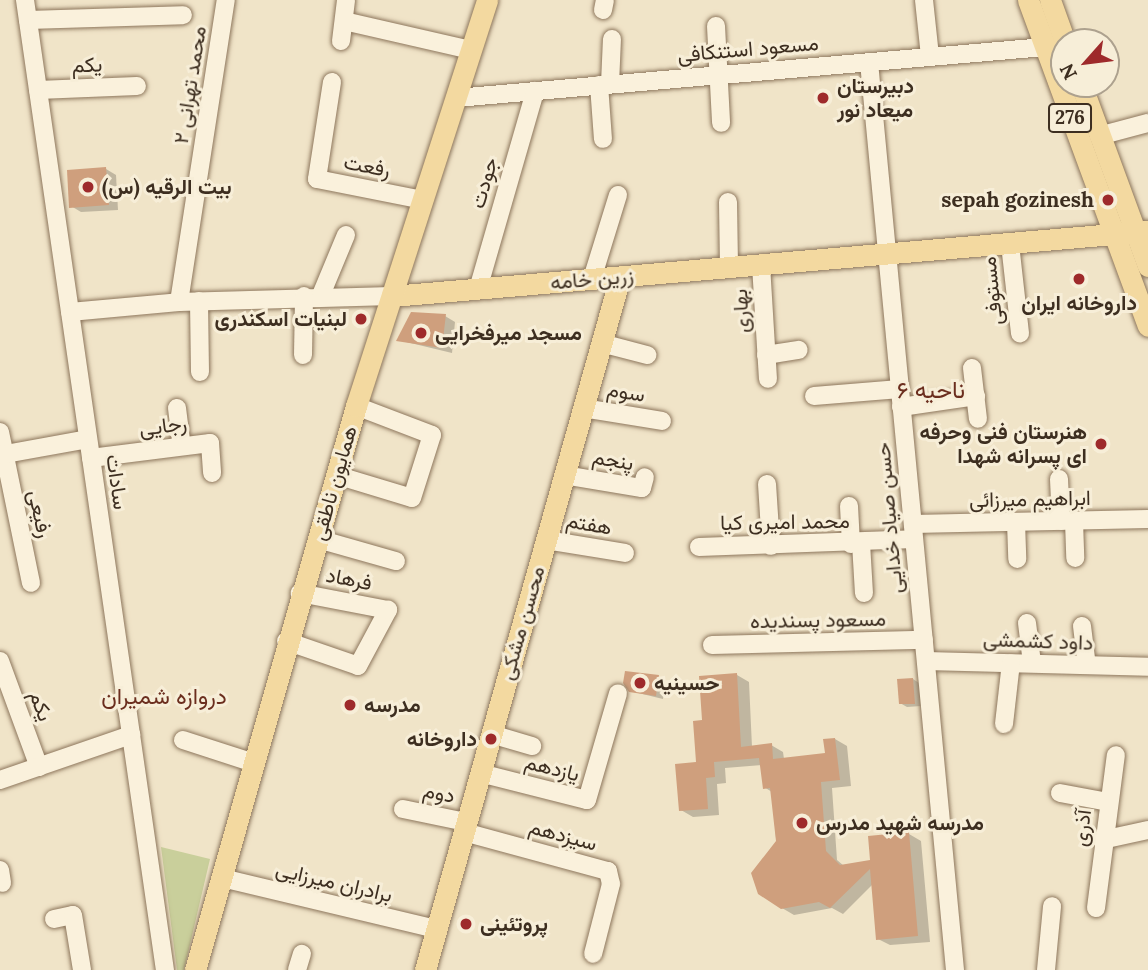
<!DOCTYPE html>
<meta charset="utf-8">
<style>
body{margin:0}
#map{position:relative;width:1148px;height:970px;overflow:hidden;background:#f0e4c8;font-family:Lora,Vazirmatn,serif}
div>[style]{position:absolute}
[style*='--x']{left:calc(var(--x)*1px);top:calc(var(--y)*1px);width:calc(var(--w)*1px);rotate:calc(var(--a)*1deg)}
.green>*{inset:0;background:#c9cf9b}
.shadow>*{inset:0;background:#0003}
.building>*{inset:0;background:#cf9f7d}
.roads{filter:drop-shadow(0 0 2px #8d765c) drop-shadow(0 0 2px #8d765c)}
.minor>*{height:18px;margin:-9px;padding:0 9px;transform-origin:9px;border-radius:9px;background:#faf1dc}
.major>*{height:21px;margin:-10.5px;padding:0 10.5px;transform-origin:10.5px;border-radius:10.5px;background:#f3d9a0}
.dots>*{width:19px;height:19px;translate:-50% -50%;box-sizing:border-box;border:4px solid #f7eed8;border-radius:50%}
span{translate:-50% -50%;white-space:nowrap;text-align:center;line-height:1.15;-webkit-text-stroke:6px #f7eed8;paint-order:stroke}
.shield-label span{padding:2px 5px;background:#f7eed8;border:2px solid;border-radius:5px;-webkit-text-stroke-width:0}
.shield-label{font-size:19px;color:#3d2e20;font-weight:700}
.street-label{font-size:21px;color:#3d2e20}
.poi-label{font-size:21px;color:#3d2e20;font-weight:700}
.left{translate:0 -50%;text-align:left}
.right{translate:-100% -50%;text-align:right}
.neighbourhood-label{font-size:23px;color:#6b2e1e}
.quarter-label{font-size:24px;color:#6b2e1e}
.north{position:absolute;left:1050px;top:28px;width:70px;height:70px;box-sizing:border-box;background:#f7eed8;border:2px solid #ada18e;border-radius:50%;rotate:242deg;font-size:19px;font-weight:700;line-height:28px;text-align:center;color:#3d2e20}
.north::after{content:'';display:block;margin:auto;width:24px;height:32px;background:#9e2a2b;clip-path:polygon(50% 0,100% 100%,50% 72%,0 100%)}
</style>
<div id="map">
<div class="green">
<div style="clip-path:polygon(161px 847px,210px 859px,184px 970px,177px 970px)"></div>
</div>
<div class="shadow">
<div style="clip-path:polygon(106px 169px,116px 175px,118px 210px,81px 212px,71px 206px)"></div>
<div style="clip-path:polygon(445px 316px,455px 322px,452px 353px,398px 340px)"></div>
<div style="clip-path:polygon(737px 675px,749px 682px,752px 747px,771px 745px,783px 752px,784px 759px,827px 754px,835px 739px,847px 746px,851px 786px,832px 788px,837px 860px,844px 866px,872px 862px,909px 834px,921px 841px,930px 942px,890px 945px,878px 939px,873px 884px,843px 914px,832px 908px,794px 915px,782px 908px,772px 792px,764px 787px,762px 765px,725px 768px,726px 783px,717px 784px,719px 815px,693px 817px,681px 810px,698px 764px,704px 722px)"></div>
<div style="clip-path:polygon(659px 677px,665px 681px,663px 699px,630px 691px)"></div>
<div style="clip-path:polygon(913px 679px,919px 683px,921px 706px,907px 707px,900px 703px)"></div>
</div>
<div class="building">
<div style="clip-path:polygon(106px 167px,109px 205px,69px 208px,67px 170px)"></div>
<div style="clip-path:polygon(411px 312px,446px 314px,442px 348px,396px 341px)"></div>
<div style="clip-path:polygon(625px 671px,659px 675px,656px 696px,629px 692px,623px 683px)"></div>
<div style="clip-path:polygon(737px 673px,741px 747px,772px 743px,773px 759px,825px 753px,823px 739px,835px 738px,840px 780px,821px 782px,826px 851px,840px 865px,870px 860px,868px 836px,909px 832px,918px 936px,876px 940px,870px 869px,830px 908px,819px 902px,781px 909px,758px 894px,751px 873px,776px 841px,770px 788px,763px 789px,759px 758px,714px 762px,715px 777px,706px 778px,708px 809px,679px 811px,675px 764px,696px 762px,693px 721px,702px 720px,699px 676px)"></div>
<div style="clip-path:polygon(913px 678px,915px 704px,899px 704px,897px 679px)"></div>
</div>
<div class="roads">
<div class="minor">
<div style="--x:25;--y:0;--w:980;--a:81.79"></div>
<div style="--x:924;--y:0;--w:56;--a:83.9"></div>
<div style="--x:603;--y:10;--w:10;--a:-79"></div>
<div style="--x:28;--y:20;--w:155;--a:-1.8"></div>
<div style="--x:344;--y:21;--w:130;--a:12.9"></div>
<div style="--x:716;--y:26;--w:97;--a:87"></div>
<div style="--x:341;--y:41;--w:41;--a:-83"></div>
<div style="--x:869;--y:62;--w:912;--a:84.59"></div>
<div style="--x:332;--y:82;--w:98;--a:98.8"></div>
<div style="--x:317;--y:179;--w:108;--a:11.2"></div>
<div style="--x:610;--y:84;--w:45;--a:-87.5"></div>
<div style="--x:599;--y:85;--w:54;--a:85.8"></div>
<div style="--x:38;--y:90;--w:99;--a:-2.3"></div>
<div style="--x:456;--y:98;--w:591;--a:-4.95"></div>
<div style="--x:1099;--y:136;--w:51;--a:-14.9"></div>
<div style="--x:728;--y:202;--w:65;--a:89.1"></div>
<div style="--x:1010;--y:244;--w:90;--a:83.6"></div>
<div style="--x:761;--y:265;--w:114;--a:86.5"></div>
<div style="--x:592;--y:279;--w:88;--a:-72.8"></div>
<div style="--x:478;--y:289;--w:206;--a:-73.9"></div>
<div style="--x:321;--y:295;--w:65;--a:-67.4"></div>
<div style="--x:199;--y:301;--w:71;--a:89.2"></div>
<div style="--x:179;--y:302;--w:306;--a:-81.2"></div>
<div style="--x:70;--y:312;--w:109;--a:-5.2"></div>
<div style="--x:179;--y:302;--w:213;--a:-1.6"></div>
<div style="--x:601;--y:343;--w:48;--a:14.6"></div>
<div style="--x:303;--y:355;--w:59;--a:-89"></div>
<div style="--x:766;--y:355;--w:33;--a:-9"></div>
<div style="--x:972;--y:368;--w:51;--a:83.3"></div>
<div style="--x:814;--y:396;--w:86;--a:-4.7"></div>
<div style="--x:901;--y:407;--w:76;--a:-8.3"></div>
<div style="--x:177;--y:408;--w:38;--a:83"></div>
<div style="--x:583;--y:408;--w:80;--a:9.3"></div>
<div style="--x:0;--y:432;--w:154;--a:78.4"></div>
<div style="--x:0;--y:455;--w:89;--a:-10.3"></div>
<div style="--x:91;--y:458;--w:120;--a:-7.2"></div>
<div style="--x:210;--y:443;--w:30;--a:86"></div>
<div style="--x:336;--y:475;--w:79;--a:16.8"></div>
<div style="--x:412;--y:498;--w:66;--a:-72.4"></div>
<div style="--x:432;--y:435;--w:81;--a:-159.1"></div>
<div style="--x:564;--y:475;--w:79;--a:9.5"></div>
<div style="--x:642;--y:488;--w:11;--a:-75"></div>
<div style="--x:1059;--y:479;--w:42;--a:87.3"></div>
<div style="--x:767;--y:484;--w:62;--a:86.3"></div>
<div style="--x:849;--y:506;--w:38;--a:87"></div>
<div style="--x:1074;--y:521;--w:37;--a:88"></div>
<div style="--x:1016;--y:522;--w:37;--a:88"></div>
<div style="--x:913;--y:524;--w:235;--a:-1.2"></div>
<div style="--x:318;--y:539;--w:81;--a:15.8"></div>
<div style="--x:546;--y:540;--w:80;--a:9.3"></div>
<div style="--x:861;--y:543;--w:50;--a:86.6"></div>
<div style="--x:699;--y:547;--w:215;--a:-2.1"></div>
<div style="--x:1027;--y:623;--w:40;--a:82.9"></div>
<div style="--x:1082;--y:626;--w:39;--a:83"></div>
<div style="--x:286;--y:641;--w:76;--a:19.1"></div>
<div style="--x:358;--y:666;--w:64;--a:-61.8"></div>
<div style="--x:388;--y:610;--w:90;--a:-169.1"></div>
<div style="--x:712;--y:645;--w:212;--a:-1.4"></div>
<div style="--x:0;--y:661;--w:113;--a:69.8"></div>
<div style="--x:926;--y:661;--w:222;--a:1.5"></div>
<div style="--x:1004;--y:724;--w:61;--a:-83.5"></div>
<div style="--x:491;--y:734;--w:43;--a:16.3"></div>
<div style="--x:183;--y:740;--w:71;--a:17.9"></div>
<div style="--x:480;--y:773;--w:110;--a:14.2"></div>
<div style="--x:587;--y:800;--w:111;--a:-73.8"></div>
<div style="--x:0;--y:780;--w:139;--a:-19"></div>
<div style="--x:1060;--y:793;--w:49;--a:10.6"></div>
<div style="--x:403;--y:809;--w:64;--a:11.7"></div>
<div style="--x:464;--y:832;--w:149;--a:15.2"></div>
<div style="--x:608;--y:871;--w:13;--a:77"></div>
<div style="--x:611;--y:884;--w:72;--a:104.4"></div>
<div style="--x:1102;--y:840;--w:47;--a:-12.3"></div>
<div style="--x:0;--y:870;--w:13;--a:81"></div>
<div style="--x:222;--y:878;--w:220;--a:13.4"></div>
<div style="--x:1096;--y:908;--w:154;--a:-82.6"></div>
<div style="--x:54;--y:919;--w:19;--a:-12"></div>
<div style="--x:73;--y:915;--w:56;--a:80.7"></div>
<div style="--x:297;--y:970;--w:17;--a:-73"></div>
<div style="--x:1046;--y:970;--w:64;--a:-84.6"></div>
</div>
<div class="major">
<div style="--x:1028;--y:0;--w:347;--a:69.8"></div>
<div style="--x:1050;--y:0;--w:45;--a:70.3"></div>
<div style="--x:1081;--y:84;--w:194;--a:69.8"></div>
<div style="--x:392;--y:296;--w:759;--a:-4.91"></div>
<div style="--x:195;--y:970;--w:587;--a:-74.07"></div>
<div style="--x:356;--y:406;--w:427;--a:-72.1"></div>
<div style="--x:425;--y:970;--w:720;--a:-74.28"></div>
</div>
</div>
<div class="dots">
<div style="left:823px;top:98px;background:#9e2a2b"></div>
<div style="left:88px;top:187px;background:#9e2a2b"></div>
<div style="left:1108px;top:200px;background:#9e2a2b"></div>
<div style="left:1079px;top:279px;background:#9e2a2b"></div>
<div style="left:361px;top:319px;background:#9e2a2b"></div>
<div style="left:421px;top:333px;background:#9e2a2b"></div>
<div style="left:1101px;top:444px;background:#9e2a2b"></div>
<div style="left:640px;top:683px;background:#9e2a2b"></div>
<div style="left:350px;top:705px;background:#9e2a2b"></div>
<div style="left:491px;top:739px;background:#9e2a2b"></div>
<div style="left:802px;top:823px;background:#9e2a2b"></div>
<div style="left:466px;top:924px;background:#9e2a2b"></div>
</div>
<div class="shield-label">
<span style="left:1070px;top:118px">276</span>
</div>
<div class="street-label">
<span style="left:748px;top:49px;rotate:-5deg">مسعود استنکافی</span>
<span style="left:87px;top:65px;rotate:-2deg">یکم</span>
<span style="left:190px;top:85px;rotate:-81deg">محمد تهرانی ۲</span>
<span style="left:367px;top:166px;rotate:11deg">رفعت</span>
<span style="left:484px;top:183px;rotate:-74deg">جودت</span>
<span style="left:592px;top:279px;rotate:-5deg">زرین خامه</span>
<span style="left:992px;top:291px;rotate:-96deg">مستوفی</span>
<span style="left:741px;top:311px;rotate:-93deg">بهاری</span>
<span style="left:626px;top:392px;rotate:9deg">سوم</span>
<span style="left:163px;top:426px;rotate:-7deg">رجایی</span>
<span style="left:613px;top:460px;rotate:10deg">پنجم</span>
<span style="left:117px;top:482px;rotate:82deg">سادات</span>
<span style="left:334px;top:483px;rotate:-74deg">همایون ناطقی</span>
<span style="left:1030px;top:499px;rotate:-1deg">ابراهیم میرزائی</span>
<span style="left:40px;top:514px;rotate:78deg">رفیعی</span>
<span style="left:889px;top:518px;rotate:-95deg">حسن صیاد خدایی</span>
<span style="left:785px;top:522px;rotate:-1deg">محمد امیری کیا</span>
<span style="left:589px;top:524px;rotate:10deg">هفتم</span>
<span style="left:349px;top:579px;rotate:11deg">فرهاد</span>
<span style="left:818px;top:620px;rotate:-1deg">مسعود پسندیده</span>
<span style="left:522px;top:623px;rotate:-74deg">محسن مشکی</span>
<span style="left:1038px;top:641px;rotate:2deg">داود کشمشی</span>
<span style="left:41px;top:706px;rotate:70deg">یکم</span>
<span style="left:552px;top:768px;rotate:14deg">یازدهم</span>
<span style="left:439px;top:793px;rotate:11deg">دوم</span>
<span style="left:1082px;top:828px;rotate:-83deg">آذری</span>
<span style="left:563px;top:835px;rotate:15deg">سیزدهم</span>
<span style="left:334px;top:882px;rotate:13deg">برادران میرزایی</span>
</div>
<div class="poi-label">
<span class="left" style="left:837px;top:98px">دبیرستان<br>میعاد نور</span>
<span class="left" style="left:102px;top:187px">بیت الرقیه (س)</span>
<span class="right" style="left:1094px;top:200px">sepah gozinesh</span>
<span style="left:1079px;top:303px">داروخانه ایران</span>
<span class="right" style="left:347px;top:319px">لبنیات اسکندری</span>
<span class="left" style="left:435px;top:333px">مسجد میرفخرایی</span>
<span class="right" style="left:1087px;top:444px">هنرستان فنی وحرفه<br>ای پسرانه شهدا</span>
<span class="left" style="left:654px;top:683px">حسینیه</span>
<span class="left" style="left:364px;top:705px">مدرسه</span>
<span class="right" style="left:477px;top:739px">داروخانه</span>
<span class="left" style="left:816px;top:823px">مدرسه شهید مدرس</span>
<span class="left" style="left:480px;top:924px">پروتئینی</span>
</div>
<div class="neighbourhood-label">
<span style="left:164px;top:696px">دروازه شمیران</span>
</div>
<div class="quarter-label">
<span style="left:931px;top:390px">ناحیه ۶</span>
</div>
<div class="north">N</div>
</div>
